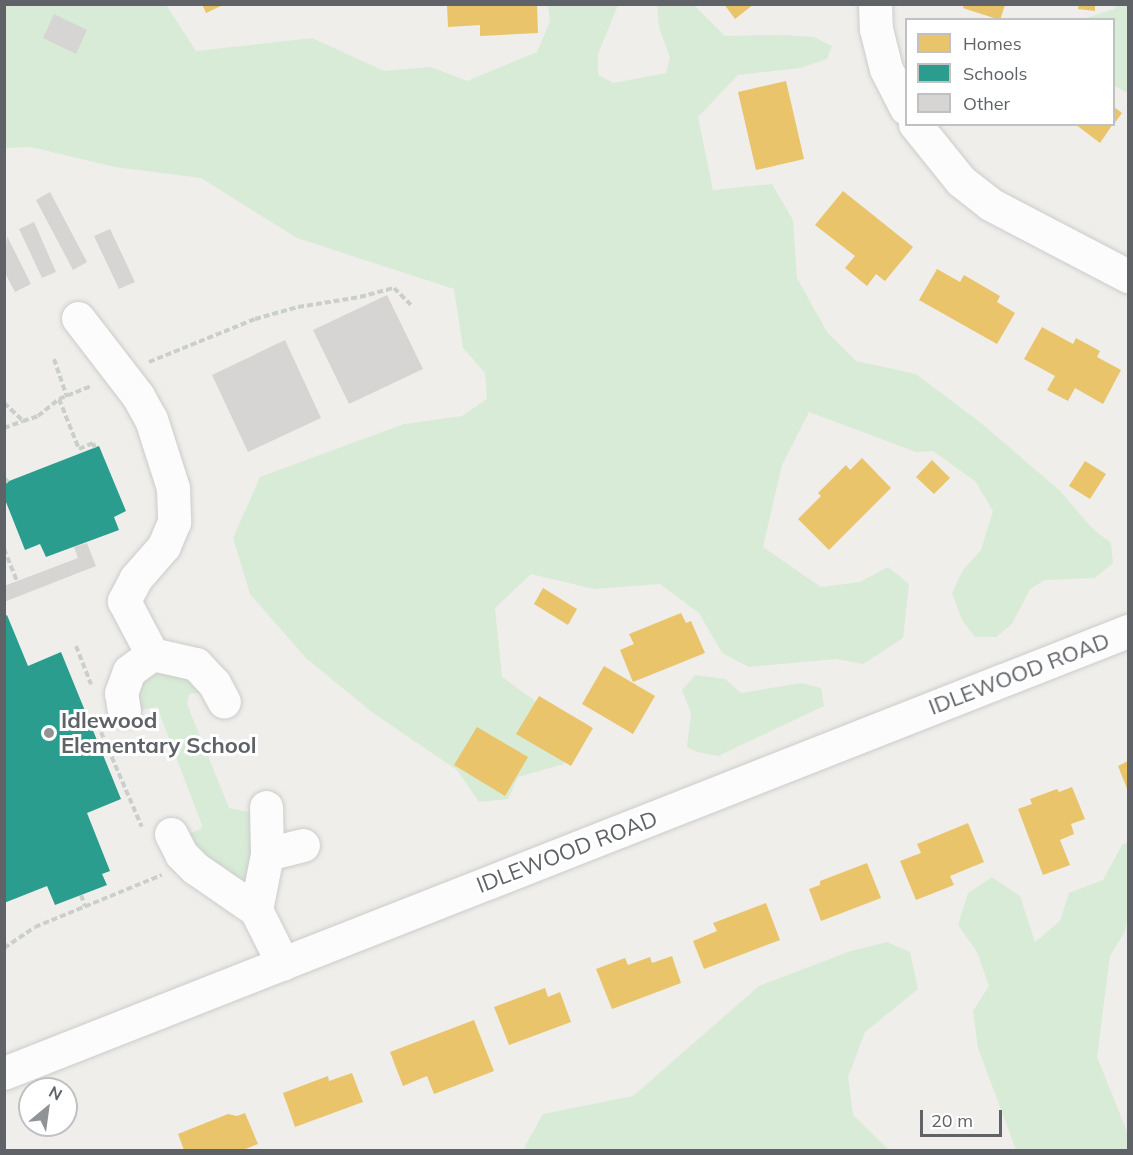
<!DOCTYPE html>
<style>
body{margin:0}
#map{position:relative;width:1133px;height:1155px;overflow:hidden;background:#efeeea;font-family:Mulish,sans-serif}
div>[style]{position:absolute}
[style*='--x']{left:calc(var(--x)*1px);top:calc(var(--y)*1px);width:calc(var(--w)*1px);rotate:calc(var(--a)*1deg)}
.green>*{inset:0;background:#d8ebd6}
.homes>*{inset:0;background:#e9c46a}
.schools>*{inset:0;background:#2a9d8f}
.building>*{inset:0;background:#d6d5d3}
.path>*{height:4px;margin-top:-2px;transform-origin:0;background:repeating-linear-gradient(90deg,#cacfcc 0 6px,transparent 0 9px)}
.roads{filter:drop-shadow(0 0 2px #cbcccc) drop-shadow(0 0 2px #cbcccc)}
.minor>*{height:33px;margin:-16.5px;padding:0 16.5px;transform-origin:16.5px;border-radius:16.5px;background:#fdfcfc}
.dots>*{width:16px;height:16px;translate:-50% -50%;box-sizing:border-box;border:3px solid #fff;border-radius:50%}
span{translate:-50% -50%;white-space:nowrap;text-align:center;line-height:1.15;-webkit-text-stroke:6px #fff;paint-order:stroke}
.street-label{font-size:22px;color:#5f6368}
.poi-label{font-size:22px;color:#5f6368;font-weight:700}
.left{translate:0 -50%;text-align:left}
.frame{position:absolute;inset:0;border:6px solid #5f6368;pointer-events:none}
.legend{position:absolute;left:905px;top:18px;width:210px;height:108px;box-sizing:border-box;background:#fff;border:2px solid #bfc1c3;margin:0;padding:8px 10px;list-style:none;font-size:18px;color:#5f6368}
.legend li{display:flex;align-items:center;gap:12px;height:30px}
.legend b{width:30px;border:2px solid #bfc1c3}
.north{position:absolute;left:18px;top:1077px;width:60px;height:60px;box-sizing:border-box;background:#fff;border:2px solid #bfc1c3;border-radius:50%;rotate:29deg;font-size:16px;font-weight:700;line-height:24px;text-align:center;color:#5f6368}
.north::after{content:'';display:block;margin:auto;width:21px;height:27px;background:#919496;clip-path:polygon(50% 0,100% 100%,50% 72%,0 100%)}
.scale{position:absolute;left:920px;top:1110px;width:82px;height:27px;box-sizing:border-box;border:3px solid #5f6368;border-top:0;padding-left:8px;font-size:18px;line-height:21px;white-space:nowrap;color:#5f6368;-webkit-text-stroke:4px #fff;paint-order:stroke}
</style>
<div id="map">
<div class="green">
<div style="clip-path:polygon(4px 5px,166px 5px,196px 51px,312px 38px,384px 71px,431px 67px,467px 81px,537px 52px,550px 22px,548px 5px,618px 5px,598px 54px,598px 75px,614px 83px,666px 73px,670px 58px,659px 27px,657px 5px,694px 5px,725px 36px,783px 35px,814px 37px,832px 46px,827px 59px,800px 68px,738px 75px,698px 117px,713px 190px,772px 184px,793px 220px,797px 278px,827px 332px,856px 361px,916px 374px,981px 423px,1059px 490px,1093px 529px,1111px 543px,1113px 563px,1095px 578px,1045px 580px,1030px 589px,1012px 624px,996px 637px,975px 637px,962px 620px,952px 593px,963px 570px,981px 550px,993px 511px,975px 481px,933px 451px,916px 452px,809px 412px,782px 465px,763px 547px,821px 587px,860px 582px,888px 567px,909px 584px,903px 638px,863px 664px,836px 659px,749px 667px,722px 653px,699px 613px,660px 584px,594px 589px,531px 574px,495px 608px,502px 677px,549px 711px,564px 764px,518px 777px,508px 799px,479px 802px,457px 770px,373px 713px,306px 658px,250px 594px,233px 538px,260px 477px,404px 424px,462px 416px,487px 399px,485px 373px,463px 348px,454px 289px,297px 238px,201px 178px,115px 167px,31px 147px,5px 148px)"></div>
<div style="clip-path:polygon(1117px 5px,1128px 5px,1128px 93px,1114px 86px,1114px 20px,1083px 19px,1114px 9px)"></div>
<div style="clip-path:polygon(178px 670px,206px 692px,189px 694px,187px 704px,229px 808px,253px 813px,253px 871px,245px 883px,236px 880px,188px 843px,187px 834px,201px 829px,202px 825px,157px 707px,134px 711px,135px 693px,149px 676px)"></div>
<div style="clip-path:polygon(695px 675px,725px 679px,741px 693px,801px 683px,821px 688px,824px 706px,718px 756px,697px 752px,687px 747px,691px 713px,682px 690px)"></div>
<div style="clip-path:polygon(1128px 842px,1128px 917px,1125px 931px,1110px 956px,1097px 1057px,1128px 1134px,1128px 1150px,1016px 1150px,978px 1048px,973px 1011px,989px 986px,977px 952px,958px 925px,968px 893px,992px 877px,1020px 896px,1035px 942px,1060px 921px,1069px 893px,1103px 880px,1122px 845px)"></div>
<div style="clip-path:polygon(887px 942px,910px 952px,918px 989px,865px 1032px,848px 1077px,853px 1115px,889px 1150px,523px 1150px,543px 1114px,633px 1096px,759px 986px,851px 951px)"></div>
</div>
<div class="homes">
<div style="clip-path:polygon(202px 4px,225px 4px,206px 13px)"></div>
<div style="clip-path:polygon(447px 4px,537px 4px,538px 33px,480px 36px,480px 25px,448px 27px)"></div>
<div style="clip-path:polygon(724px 4px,754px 4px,735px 19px)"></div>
<div style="clip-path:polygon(1079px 4px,1095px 4px,1095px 11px,1078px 9px)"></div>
<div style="clip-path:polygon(964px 5px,1005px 5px,1000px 20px,963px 8px)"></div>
<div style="clip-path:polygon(786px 81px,804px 159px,756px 170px,738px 92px)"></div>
<div style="clip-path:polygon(1114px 107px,1122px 113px,1114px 124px)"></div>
<div style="clip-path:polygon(1075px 124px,1113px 124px,1100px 143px)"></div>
<div style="clip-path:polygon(843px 191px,913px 247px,885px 281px,876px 274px,867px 286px,845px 268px,855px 256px,815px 225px)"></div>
<div style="clip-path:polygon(937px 269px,960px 282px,964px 275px,1000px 296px,997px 302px,1015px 313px,997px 344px,919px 300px)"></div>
<div style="clip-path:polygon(1042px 327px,1073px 344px,1076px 338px,1100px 351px,1097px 357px,1121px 370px,1103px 404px,1075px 388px,1068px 401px,1047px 390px,1055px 376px,1024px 359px)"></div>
<div style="clip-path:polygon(862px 458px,891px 488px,829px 550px,798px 519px,821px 496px,818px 493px,846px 465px,850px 470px)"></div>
<div style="clip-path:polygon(932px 460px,950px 478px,934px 494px,916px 477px)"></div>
<div style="clip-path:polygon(1085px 461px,1106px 474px,1090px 499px,1069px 486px)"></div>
<div style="clip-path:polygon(543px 588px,577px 609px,568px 625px,534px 604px)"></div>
<div style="clip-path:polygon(681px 613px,686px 623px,691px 621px,705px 653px,633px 682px,620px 650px,634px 644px,629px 634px)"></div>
<div style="clip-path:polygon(604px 666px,655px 696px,633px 734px,582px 704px)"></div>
<div style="clip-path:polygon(539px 696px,593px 728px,571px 766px,516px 734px)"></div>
<div style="clip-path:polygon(477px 727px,528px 757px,505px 796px,454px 765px)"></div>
<div style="clip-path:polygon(1128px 761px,1128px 791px,1118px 766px)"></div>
<div style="clip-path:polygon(1072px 787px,1085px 819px,1071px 824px,1074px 834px,1060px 840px,1070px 865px,1043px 875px,1018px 809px,1032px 804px,1030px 799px,1057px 789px,1059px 792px)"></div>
<div style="clip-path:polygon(968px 823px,984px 862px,950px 876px,954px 885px,916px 900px,900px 861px,921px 853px,917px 844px)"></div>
<div style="clip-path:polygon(867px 863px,881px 898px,821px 921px,809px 889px,820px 885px,820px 881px)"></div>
<div style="clip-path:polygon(766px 903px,780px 940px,704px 969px,693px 941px,717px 931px,713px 923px)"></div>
<div style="clip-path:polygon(672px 956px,681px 983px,612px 1009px,596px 969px,625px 958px,628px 965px,650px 957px,652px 963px)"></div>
<div style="clip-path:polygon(545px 988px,548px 997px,560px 992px,571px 1022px,509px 1045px,494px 1007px)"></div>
<div style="clip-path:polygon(474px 1020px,494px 1071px,434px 1094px,427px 1076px,403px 1086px,390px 1052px)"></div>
<div style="clip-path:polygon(352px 1073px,363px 1102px,295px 1127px,283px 1093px,328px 1076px,329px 1081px)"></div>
<div style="clip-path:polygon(245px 1113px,258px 1144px,243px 1150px,184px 1150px,178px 1134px,228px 1114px,237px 1116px)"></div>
</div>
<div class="schools">
<div style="clip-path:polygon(99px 446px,126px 511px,114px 517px,119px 530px,46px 557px,40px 544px,25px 550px,4px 497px,4px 483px)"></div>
<div style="clip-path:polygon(7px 615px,28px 666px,61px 652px,121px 799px,87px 813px,110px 871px,102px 874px,107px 885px,55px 905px,47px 886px,4px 903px,4px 617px)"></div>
</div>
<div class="building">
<div style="clip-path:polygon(54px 14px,87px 30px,76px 54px,43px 38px)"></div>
<div style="clip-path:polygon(50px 192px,87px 262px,73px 270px,36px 200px)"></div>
<div style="clip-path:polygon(34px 222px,56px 272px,42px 278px,19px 229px)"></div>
<div style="clip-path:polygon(110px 229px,135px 282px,119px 289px,94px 236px)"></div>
<div style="clip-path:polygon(7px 236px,31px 284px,15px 292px,4px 271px)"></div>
<div style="clip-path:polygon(387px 295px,423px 369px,349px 404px,313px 330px)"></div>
<div style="clip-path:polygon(285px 340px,321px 418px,248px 452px,212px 375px)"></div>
<div style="clip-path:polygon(87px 543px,96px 566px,4px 602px,4px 586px,78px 558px,74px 547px)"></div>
</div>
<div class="path">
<div style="--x:54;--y:359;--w:40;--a:71.1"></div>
<div style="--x:149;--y:362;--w:114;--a:-22.1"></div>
<div style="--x:255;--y:319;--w:45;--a:-15.6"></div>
<div style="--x:298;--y:307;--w:63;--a:-9.2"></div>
<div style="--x:360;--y:297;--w:35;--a:-15"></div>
<div style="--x:394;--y:288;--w:27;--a:45"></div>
<div style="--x:59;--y:399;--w:35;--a:-22"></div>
<div style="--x:4;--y:403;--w:26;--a:43"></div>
<div style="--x:23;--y:421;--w:16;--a:-18"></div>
<div style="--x:38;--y:416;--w:27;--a:-39"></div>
<div style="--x:59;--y:399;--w:54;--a:68.2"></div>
<div style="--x:79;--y:449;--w:15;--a:-23"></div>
<div style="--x:93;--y:443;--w:5;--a:68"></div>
<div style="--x:4;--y:428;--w:20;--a:-20"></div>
<div style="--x:4;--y:478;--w:6;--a:45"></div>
<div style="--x:4;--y:549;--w:35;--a:68"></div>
<div style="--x:76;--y:646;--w:41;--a:68.5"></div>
<div style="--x:101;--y:732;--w:103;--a:66.7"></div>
<div style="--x:81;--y:895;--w:12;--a:70"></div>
<div style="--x:4;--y:948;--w:37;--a:-34"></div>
<div style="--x:35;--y:927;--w:137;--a:-22.3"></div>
</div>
<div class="roads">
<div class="minor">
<div style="--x:875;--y:4;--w:25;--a:88"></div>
<div style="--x:876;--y:29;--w:41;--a:76"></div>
<div style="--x:886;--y:69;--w:44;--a:62.9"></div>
<div style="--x:915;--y:124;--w:73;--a:51.1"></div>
<div style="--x:961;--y:181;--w:37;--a:38"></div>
<div style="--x:990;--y:204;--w:156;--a:27.6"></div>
<div style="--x:78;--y:318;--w:98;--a:52.4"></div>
<div style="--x:138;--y:396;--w:26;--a:61"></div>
<div style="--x:151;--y:419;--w:72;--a:72.3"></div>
<div style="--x:173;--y:488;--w:34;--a:88"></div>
<div style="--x:174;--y:522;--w:26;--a:113"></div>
<div style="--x:164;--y:546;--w:43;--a:131.2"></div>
<div style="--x:136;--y:578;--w:26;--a:118"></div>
<div style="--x:124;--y:601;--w:60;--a:62.2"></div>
<div style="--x:124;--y:711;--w:18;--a:-99"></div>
<div style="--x:121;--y:693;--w:23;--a:-70"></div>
<div style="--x:129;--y:671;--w:29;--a:-36"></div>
<div style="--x:152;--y:654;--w:45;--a:12.8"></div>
<div style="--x:196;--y:664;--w:26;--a:47"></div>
<div style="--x:214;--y:683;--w:21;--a:62"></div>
<div style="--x:171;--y:834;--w:22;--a:63"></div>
<div style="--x:181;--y:854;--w:20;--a:45"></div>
<div style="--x:195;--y:868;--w:74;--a:34.5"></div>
<div style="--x:256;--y:910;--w:60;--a:63.4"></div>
<div style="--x:267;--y:854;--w:37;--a:-14"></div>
<div style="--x:256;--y:910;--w:57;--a:-78.9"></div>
<div style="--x:267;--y:854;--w:47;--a:-91.2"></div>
<div style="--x:4;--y:1073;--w:1208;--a:-21.47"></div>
</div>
</div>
<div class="dots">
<div style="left:49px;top:733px;background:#919496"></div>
</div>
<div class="street-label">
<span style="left:1019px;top:674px;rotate:-21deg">IDLEWOOD ROAD</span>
<span style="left:567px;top:852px;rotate:-21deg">IDLEWOOD ROAD</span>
</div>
<div class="poi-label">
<span class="left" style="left:61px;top:733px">Idlewood<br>Elementary School</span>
</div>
<div class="frame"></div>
<ul class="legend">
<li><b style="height:16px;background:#e9c46a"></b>Homes</li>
<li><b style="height:16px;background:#2a9d8f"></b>Schools</li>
<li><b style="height:16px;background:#d6d5d3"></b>Other</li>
</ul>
<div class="north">N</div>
<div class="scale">20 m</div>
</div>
